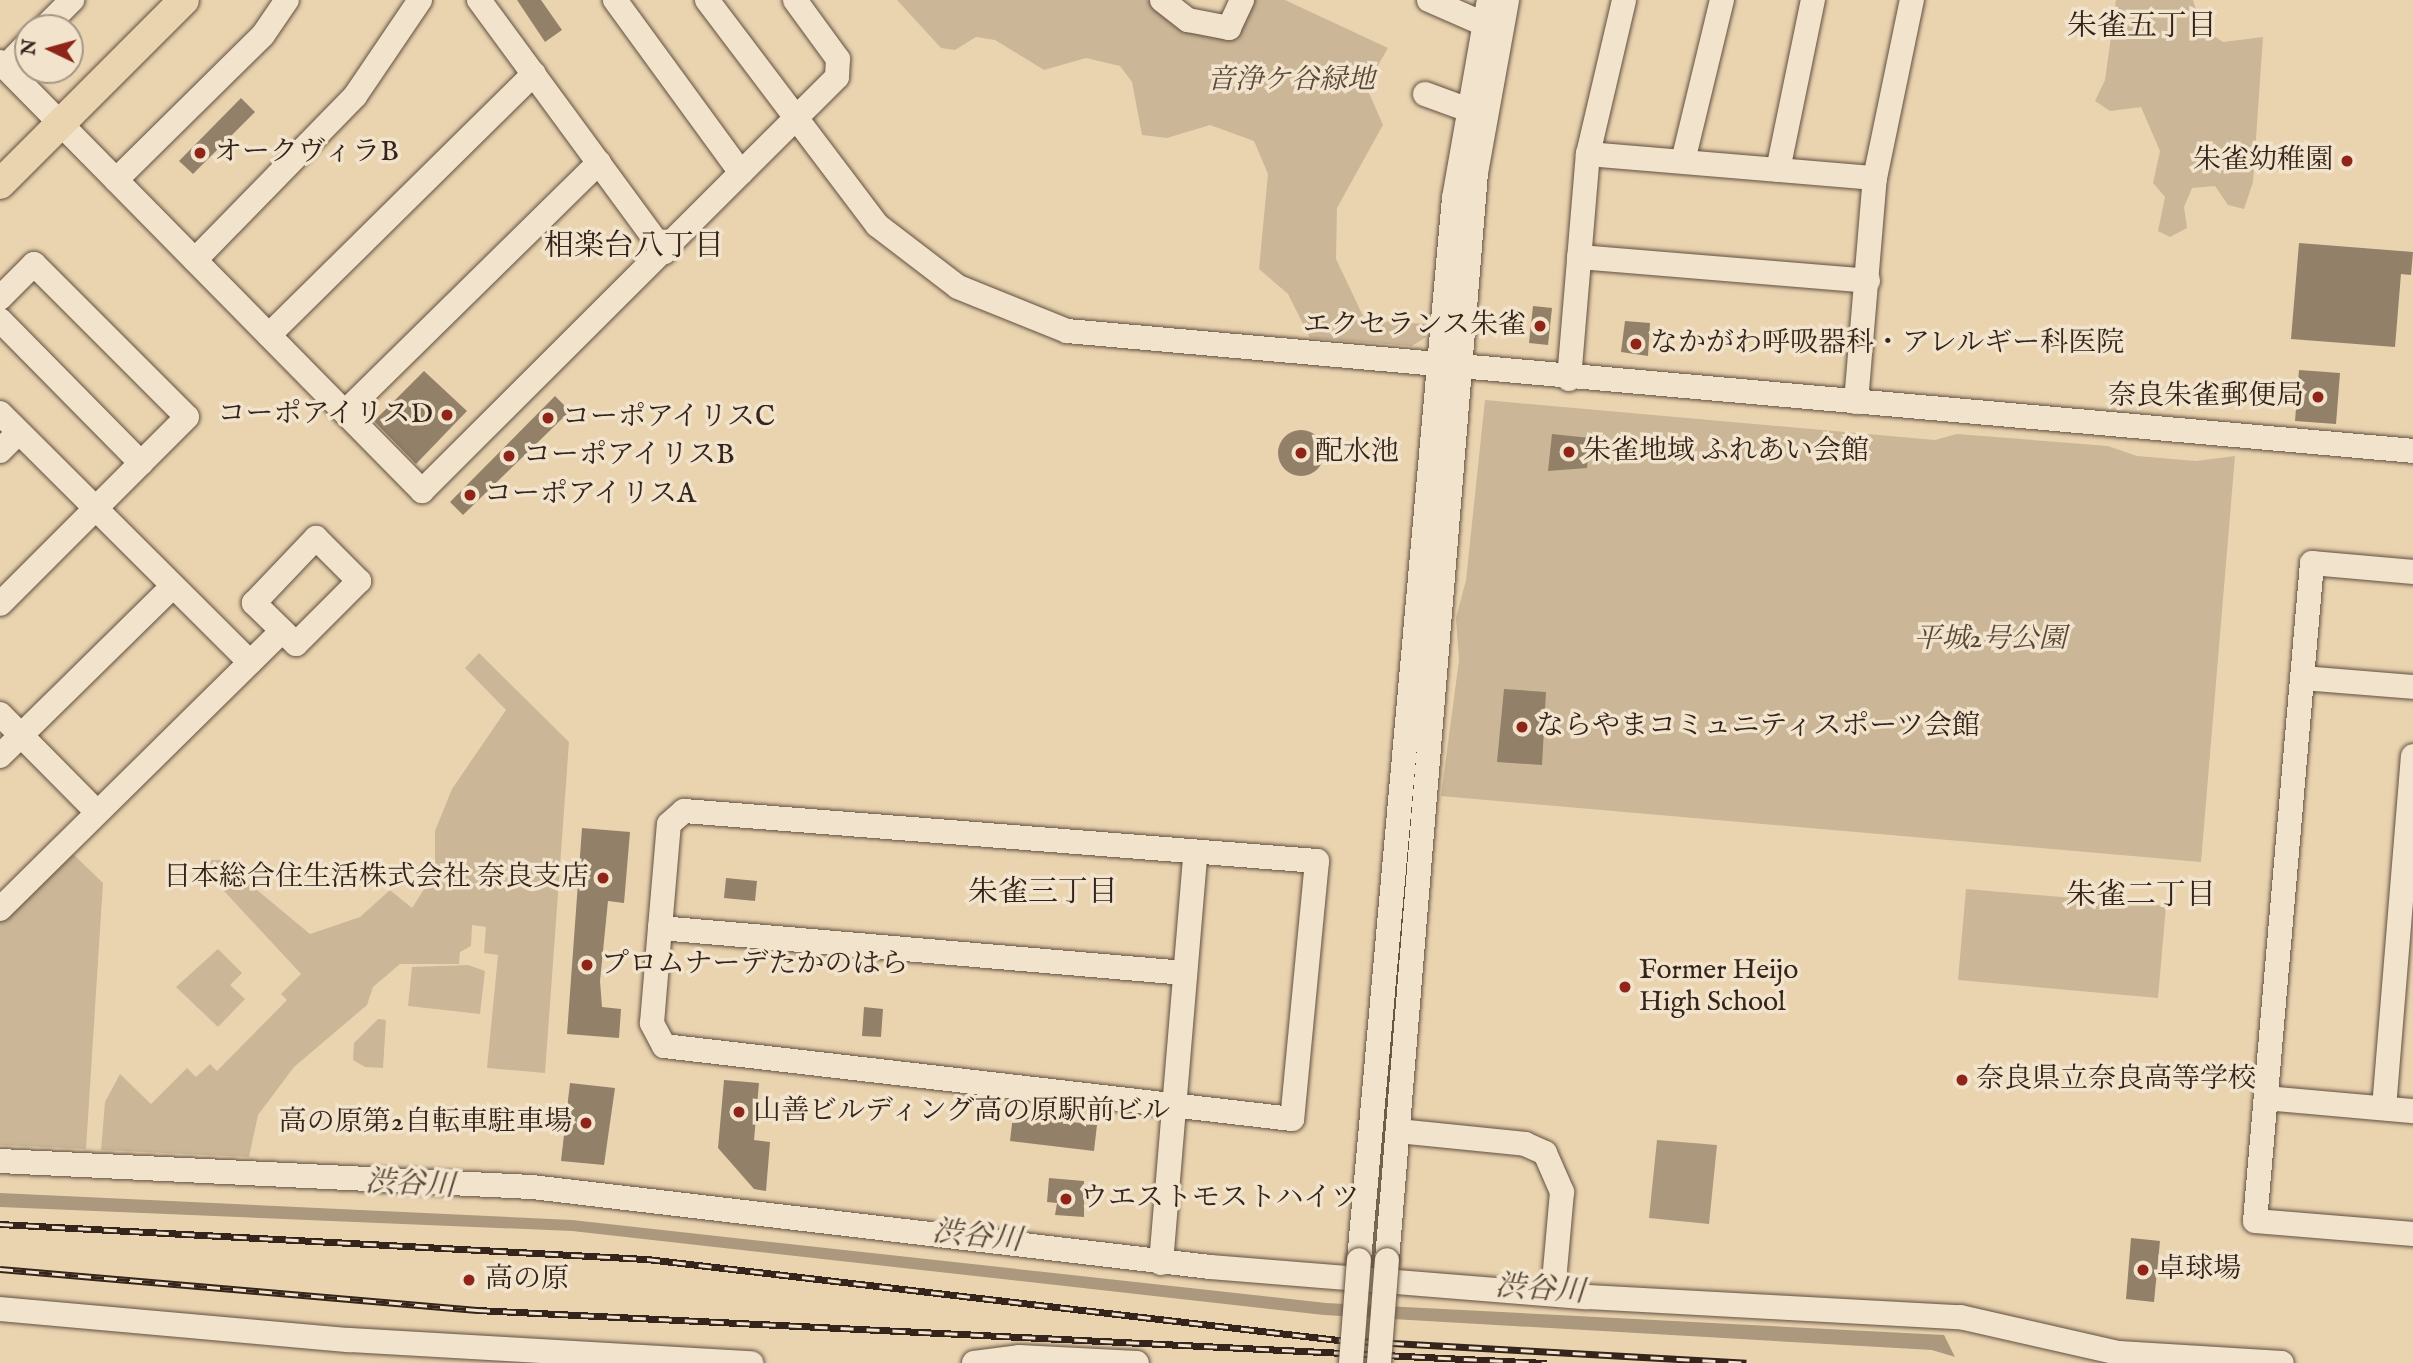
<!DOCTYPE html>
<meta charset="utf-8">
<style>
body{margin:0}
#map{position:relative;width:2413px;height:1363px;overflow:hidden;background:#ead4b0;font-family:"IM FELL English","Noto Serif JP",serif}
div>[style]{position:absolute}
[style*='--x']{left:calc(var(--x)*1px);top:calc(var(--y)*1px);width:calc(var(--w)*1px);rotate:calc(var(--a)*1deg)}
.green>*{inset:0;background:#cbb697}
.water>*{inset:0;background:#ac987d}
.building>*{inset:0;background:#938068}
.round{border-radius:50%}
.roads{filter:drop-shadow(0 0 2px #625040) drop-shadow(0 0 2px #625040)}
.minor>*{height:24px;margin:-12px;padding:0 12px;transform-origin:12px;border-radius:12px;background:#f1e3cc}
.major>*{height:30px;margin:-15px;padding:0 15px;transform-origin:15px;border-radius:15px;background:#ead4b0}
.rail>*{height:7px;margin-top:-3.5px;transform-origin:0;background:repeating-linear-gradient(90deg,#f1e3cc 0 13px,#34241b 0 26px);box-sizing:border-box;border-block:2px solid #34241b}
.bridges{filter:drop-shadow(0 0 2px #625040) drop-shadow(0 0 2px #625040)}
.minor-bridge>*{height:24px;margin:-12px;padding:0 12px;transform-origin:12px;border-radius:12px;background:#f1e3cc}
.dots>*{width:19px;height:19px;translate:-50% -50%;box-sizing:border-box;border:4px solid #f1e3cc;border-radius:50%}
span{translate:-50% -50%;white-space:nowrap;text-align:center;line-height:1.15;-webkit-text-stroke:7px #f1e3cc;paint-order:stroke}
.park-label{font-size:28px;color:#5a483a;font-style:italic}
.poi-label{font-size:28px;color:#34241b}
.left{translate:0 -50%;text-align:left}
.right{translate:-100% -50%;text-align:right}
.neighbourhood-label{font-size:30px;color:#34241b}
.water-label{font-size:30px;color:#584738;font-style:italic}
.north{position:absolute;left:14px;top:14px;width:70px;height:70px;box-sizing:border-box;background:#f1e3cc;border:2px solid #a59785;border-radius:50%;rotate:275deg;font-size:19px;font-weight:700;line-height:28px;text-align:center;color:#34241b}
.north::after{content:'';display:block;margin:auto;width:24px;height:32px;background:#8f2418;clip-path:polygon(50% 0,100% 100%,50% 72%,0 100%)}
</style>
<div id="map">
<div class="green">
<div style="clip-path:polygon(897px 0,1148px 0,1183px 29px,1233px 37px,1250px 0,1285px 0,1388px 48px,1366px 86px,1383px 125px,1337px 208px,1336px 259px,1365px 320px,1427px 324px,1426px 337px,1412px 346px,1310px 338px,1288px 294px,1259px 269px,1268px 174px,1254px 141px,1210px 125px,1167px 138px,1142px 135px,1132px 82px,1120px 66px,1086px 58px,1044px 70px,995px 40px,976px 37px,955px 50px,941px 48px)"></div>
<div style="clip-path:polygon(2116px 0,2193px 0,2202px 28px,2223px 42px,2263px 37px,2253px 182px,2244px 209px,2228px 205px,2215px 186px,2192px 188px,2184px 207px,2187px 228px,2170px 237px,2158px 231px,2165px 197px,2153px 183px,2160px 151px,2141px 107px,2110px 111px,2095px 101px,2105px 80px)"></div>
<div style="clip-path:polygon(1485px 400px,1935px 440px,1957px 434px,2108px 446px,2137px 456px,2196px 461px,2235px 456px,2201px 862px,1441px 796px,1459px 660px,1456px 618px,1466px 580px)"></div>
<div style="clip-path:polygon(479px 653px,569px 742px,545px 1073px,487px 1068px,498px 955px,484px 953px,486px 927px,472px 925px,471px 946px,460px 952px,459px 964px,400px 964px,373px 987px,367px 1005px,294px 1067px,258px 1115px,249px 1157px,101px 1150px,105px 1102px,120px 1074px,151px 1104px,187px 1068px,196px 1077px,210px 1064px,217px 1071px,287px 1000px,281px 994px,301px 974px,211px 877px,209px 860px,221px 860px,310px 934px,360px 917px,390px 890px,412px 908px,435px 872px,435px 831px,452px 789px,506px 710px,465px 668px)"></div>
<div style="clip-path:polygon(71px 852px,103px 883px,86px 1149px,0 1145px,0 921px)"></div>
<div style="clip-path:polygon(1966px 889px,2166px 906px,2158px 998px,1958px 980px)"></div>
<div style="clip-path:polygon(218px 949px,242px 973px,230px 985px,245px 999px,218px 1027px,176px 987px)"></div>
<div style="clip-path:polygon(468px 965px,485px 971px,480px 1014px,408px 1006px,412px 967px)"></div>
<div style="clip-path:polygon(378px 1019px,386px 1020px,383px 1068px,365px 1067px,353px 1060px,354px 1043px)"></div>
</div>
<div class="water">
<div style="clip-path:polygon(1657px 1140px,1717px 1145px,1709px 1224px,1649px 1218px)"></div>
<div style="clip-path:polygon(0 1193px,572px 1220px,1326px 1303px,1944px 1335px,1955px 1357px,1932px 1350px,1324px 1315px,572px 1231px,0 1207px)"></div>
</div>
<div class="building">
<div style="clip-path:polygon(517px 0,541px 0,562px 30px,545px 42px)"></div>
<div style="clip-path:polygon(241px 98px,255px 112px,193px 174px,179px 161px)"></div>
<div style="clip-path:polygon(2299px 243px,2413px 252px,2411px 275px,2401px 274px,2395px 347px,2291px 339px)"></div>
<div style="clip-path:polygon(1533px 306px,1552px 308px,1548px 345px,1529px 343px)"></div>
<div style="clip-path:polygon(1625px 321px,1650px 323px,1648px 356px,1621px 352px)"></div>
<div style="clip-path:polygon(2299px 370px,2340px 373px,2336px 424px,2295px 421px)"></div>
<div style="clip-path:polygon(424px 371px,467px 411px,416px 464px,374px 421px)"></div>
<div style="clip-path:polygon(555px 396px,570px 411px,463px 515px,450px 502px)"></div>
<div class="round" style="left:1278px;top:430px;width:46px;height:46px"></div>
<div style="clip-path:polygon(1552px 434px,1590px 438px,1587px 468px,1548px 471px)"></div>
<div style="clip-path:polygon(1504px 689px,1546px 692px,1542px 765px,1497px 762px)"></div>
<div style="clip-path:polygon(582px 828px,630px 832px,624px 903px,608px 901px,600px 981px,602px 1007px,621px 1009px,619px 1038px,567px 1034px)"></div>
<div style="clip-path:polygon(726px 878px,757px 881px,755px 901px,724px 898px)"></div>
<div style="clip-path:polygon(864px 1007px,883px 1009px,881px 1037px,862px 1036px)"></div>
<div style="clip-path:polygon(724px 1080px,759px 1083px,754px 1140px,770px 1142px,766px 1191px,754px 1189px,718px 1148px)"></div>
<div style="clip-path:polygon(570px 1083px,615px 1088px,604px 1165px,561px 1161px)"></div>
<div style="clip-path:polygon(1013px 1115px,1097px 1125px,1094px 1151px,1010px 1141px)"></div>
<div style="clip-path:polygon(1049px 1178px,1084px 1181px,1084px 1217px,1055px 1215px,1057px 1203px,1047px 1202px)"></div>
<div style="clip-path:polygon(2131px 1238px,2160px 1241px,2154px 1302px,2126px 1299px)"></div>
</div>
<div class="roads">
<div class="minor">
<div style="--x:479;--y:0;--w:313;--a:53.7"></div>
<div style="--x:615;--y:0;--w:214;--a:53.9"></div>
<div style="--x:707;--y:0;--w:282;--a:52.9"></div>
<div style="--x:877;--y:225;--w:102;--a:37.4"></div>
<div style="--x:958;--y:287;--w:118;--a:22"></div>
<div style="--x:1067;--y:331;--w:1351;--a:5.09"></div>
<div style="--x:1162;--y:0;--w:33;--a:38"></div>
<div style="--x:1188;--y:20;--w:42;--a:11"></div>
<div style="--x:1229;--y:28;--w:31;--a:-65"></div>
<div style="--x:1429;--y:0;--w:60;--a:23.6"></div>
<div style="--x:44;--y:28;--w:40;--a:-45"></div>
<div style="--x:0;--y:62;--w:602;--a:45.47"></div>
<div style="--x:422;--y:491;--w:586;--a:-44.93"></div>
<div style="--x:837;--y:77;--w:18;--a:-87"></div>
<div style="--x:838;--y:59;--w:73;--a:-126.1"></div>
<div style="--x:5;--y:67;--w:33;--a:-46"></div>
<div style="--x:1425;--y:94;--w:44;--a:20.1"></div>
<div style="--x:1588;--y:154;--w:288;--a:4.8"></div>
<div style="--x:1683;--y:161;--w:166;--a:-76.4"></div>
<div style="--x:1778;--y:170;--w:174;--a:-78.4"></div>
<div style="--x:116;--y:180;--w:206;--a:-44.6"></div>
<div style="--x:263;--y:35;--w:42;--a:-55.6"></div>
<div style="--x:1579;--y:257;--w:290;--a:4.7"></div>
<div style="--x:195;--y:260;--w:229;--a:-45.7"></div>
<div style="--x:355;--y:96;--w:116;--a:-55.9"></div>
<div style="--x:0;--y:298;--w:48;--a:-45"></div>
<div style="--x:34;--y:264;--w:216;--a:45"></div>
<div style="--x:187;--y:417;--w:264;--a:135"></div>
<div style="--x:0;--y:320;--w:201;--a:45.4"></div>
<div style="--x:269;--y:335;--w:372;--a:-44.6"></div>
<div style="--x:1569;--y:379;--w:226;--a:-85.2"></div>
<div style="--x:1588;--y:154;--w:158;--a:-76.8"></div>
<div style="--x:1856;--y:402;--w:225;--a:-85.2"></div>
<div style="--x:1875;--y:178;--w:182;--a:-78.3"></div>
<div style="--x:345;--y:412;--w:356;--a:-44.5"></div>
<div style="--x:0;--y:413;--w:353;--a:44.9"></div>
<div style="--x:0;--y:451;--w:25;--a:-45"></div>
<div style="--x:316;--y:538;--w:61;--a:45"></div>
<div style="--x:359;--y:581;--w:89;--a:135"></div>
<div style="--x:296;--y:644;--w:59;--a:-135.7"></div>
<div style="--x:254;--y:603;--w:90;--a:-46.4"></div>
<div style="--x:2413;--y:572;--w:101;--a:-174.9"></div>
<div style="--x:2312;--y:563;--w:660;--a:94.95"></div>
<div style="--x:2255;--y:1221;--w:159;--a:4.7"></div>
<div style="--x:2302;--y:678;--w:111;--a:4.6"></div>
<div style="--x:0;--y:714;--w:138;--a:45.3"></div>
<div style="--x:0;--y:756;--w:241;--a:-44.5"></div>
<div style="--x:684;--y:811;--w:635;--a:4.52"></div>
<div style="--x:1317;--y:861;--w:259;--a:95.5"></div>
<div style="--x:1292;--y:1119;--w:632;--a:-173.37"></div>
<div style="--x:664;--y:1046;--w:26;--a:-118"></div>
<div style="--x:652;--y:1023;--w:95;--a:-85.2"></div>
<div style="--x:660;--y:928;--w:104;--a:-85.1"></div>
<div style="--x:669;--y:824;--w:20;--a:-41"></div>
<div style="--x:0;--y:909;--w:396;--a:-44.6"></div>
<div style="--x:660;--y:928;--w:527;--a:4.9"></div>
<div style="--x:2266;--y:1098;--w:148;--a:5.1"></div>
<div style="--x:2384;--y:1108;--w:353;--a:-85.3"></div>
<div style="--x:1398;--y:1131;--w:128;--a:5.8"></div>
<div style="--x:1525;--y:1144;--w:22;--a:24"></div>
<div style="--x:1545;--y:1153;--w:43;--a:66.4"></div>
<div style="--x:1562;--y:1192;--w:100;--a:95.1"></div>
<div style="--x:0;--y:1161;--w:533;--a:2.8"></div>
<div style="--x:532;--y:1187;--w:683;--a:6.73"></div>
<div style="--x:1210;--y:1267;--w:377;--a:4.6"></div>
<div style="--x:1586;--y:1297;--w:375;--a:3.1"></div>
<div style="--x:1960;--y:1317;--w:163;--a:12.8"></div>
<div style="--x:2119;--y:1353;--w:163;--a:3.5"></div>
<div style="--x:1359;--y:1260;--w:1066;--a:-84.89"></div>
<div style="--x:1454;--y:198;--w:201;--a:-80"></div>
<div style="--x:1387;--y:1260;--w:1091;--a:-85.32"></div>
<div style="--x:1476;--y:173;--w:176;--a:-79.8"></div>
<div style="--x:1161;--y:1263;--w:410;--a:-85.2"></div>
<div style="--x:0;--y:1309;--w:350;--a:5.1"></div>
<div style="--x:349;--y:1340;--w:403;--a:3.3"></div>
<div style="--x:974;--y:1363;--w:45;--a:-7.6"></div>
<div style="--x:1019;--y:1357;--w:118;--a:2.9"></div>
</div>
<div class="major">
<div style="--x:0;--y:184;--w:260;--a:-45"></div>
</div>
</div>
<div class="rail">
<div style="--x:0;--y:1224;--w:648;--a:3.1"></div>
<div style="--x:647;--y:1259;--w:697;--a:6.68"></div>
<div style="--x:1339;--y:1340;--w:408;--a:3.2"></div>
<div style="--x:0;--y:1269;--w:479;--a:4.9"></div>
<div style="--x:477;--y:1310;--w:1071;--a:2.84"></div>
</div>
<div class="bridges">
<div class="minor-bridge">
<div style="--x:1351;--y:1363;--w:103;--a:-85.6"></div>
<div style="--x:1379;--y:1363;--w:103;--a:-85.6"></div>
</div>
</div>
<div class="dots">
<div style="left:200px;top:153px;background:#8f2418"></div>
<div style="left:2347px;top:161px;background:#8f2418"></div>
<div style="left:1540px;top:326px;background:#8f2418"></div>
<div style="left:1636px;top:344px;background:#8f2418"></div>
<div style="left:2318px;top:397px;background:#8f2418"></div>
<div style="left:447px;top:415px;background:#8f2418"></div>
<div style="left:548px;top:418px;background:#8f2418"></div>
<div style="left:1569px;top:452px;background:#8f2418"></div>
<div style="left:1301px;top:453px;background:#8f2418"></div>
<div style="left:509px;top:456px;background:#8f2418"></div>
<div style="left:470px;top:495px;background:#8f2418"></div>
<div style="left:1522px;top:727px;background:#8f2418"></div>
<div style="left:603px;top:878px;background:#8f2418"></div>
<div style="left:587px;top:965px;background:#8f2418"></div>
<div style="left:1625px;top:987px;background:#8f2418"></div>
<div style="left:1962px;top:1080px;background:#8f2418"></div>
<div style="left:739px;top:1112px;background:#8f2418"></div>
<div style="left:586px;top:1123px;background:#8f2418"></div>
<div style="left:1066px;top:1199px;background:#8f2418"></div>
<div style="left:2143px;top:1270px;background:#8f2418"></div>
<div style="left:469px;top:1280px;background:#8f2418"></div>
</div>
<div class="park-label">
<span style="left:1291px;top:81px">音浄ケ谷緑地</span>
<span style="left:1990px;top:640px">平城2号公園</span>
</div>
<div class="poi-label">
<span class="left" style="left:214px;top:153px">オークヴィラB</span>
<span class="right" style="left:2333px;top:161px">朱雀幼稚園</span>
<span class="right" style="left:1526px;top:326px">エクセランス朱雀</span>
<span class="left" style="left:1650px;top:344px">なかがわ呼吸器科・アレルギー科医院</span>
<span class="right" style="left:2304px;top:397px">奈良朱雀郵便局</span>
<span class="right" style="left:433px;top:415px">コーポアイリスD</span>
<span class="left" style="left:562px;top:418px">コーポアイリスC</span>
<span class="left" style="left:1583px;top:452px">朱雀地域 ふれあい会館</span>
<span class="left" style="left:1315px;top:453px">配水池</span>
<span class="left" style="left:523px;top:456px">コーポアイリスB</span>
<span class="left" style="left:484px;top:495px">コーポアイリスA</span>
<span class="left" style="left:1536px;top:727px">ならやまコミュニティスポーツ会館</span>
<span class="right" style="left:589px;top:878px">日本総合住生活株式会社 奈良支店</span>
<span class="left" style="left:601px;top:965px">プロムナーデたかのはら</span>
<span class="left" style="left:1639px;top:987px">Former Heijo<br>High School</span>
<span class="left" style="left:1976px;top:1080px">奈良県立奈良高等学校</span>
<span class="left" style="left:753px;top:1112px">山善ビルディング高の原駅前ビル</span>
<span class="right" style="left:572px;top:1123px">高の原第2自転車駐車場</span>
<span class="left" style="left:1080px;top:1199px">ウエストモストハイツ</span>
<span class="left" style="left:2157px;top:1270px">卓球場</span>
<span class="left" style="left:485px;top:1280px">高の原</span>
</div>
<div class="neighbourhood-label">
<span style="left:2142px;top:27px">朱雀五丁目</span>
<span style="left:634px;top:247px">相楽台八丁目</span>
<span style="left:1043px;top:893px">朱雀三丁目</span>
<span style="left:2141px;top:896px">朱雀二丁目</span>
</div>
<div class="water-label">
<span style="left:410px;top:1185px;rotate:3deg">渋谷川</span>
<span style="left:977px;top:1237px;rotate:6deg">渋谷川</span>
<span style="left:1540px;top:1290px;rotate:4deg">渋谷川</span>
</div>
<div class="north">N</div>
</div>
